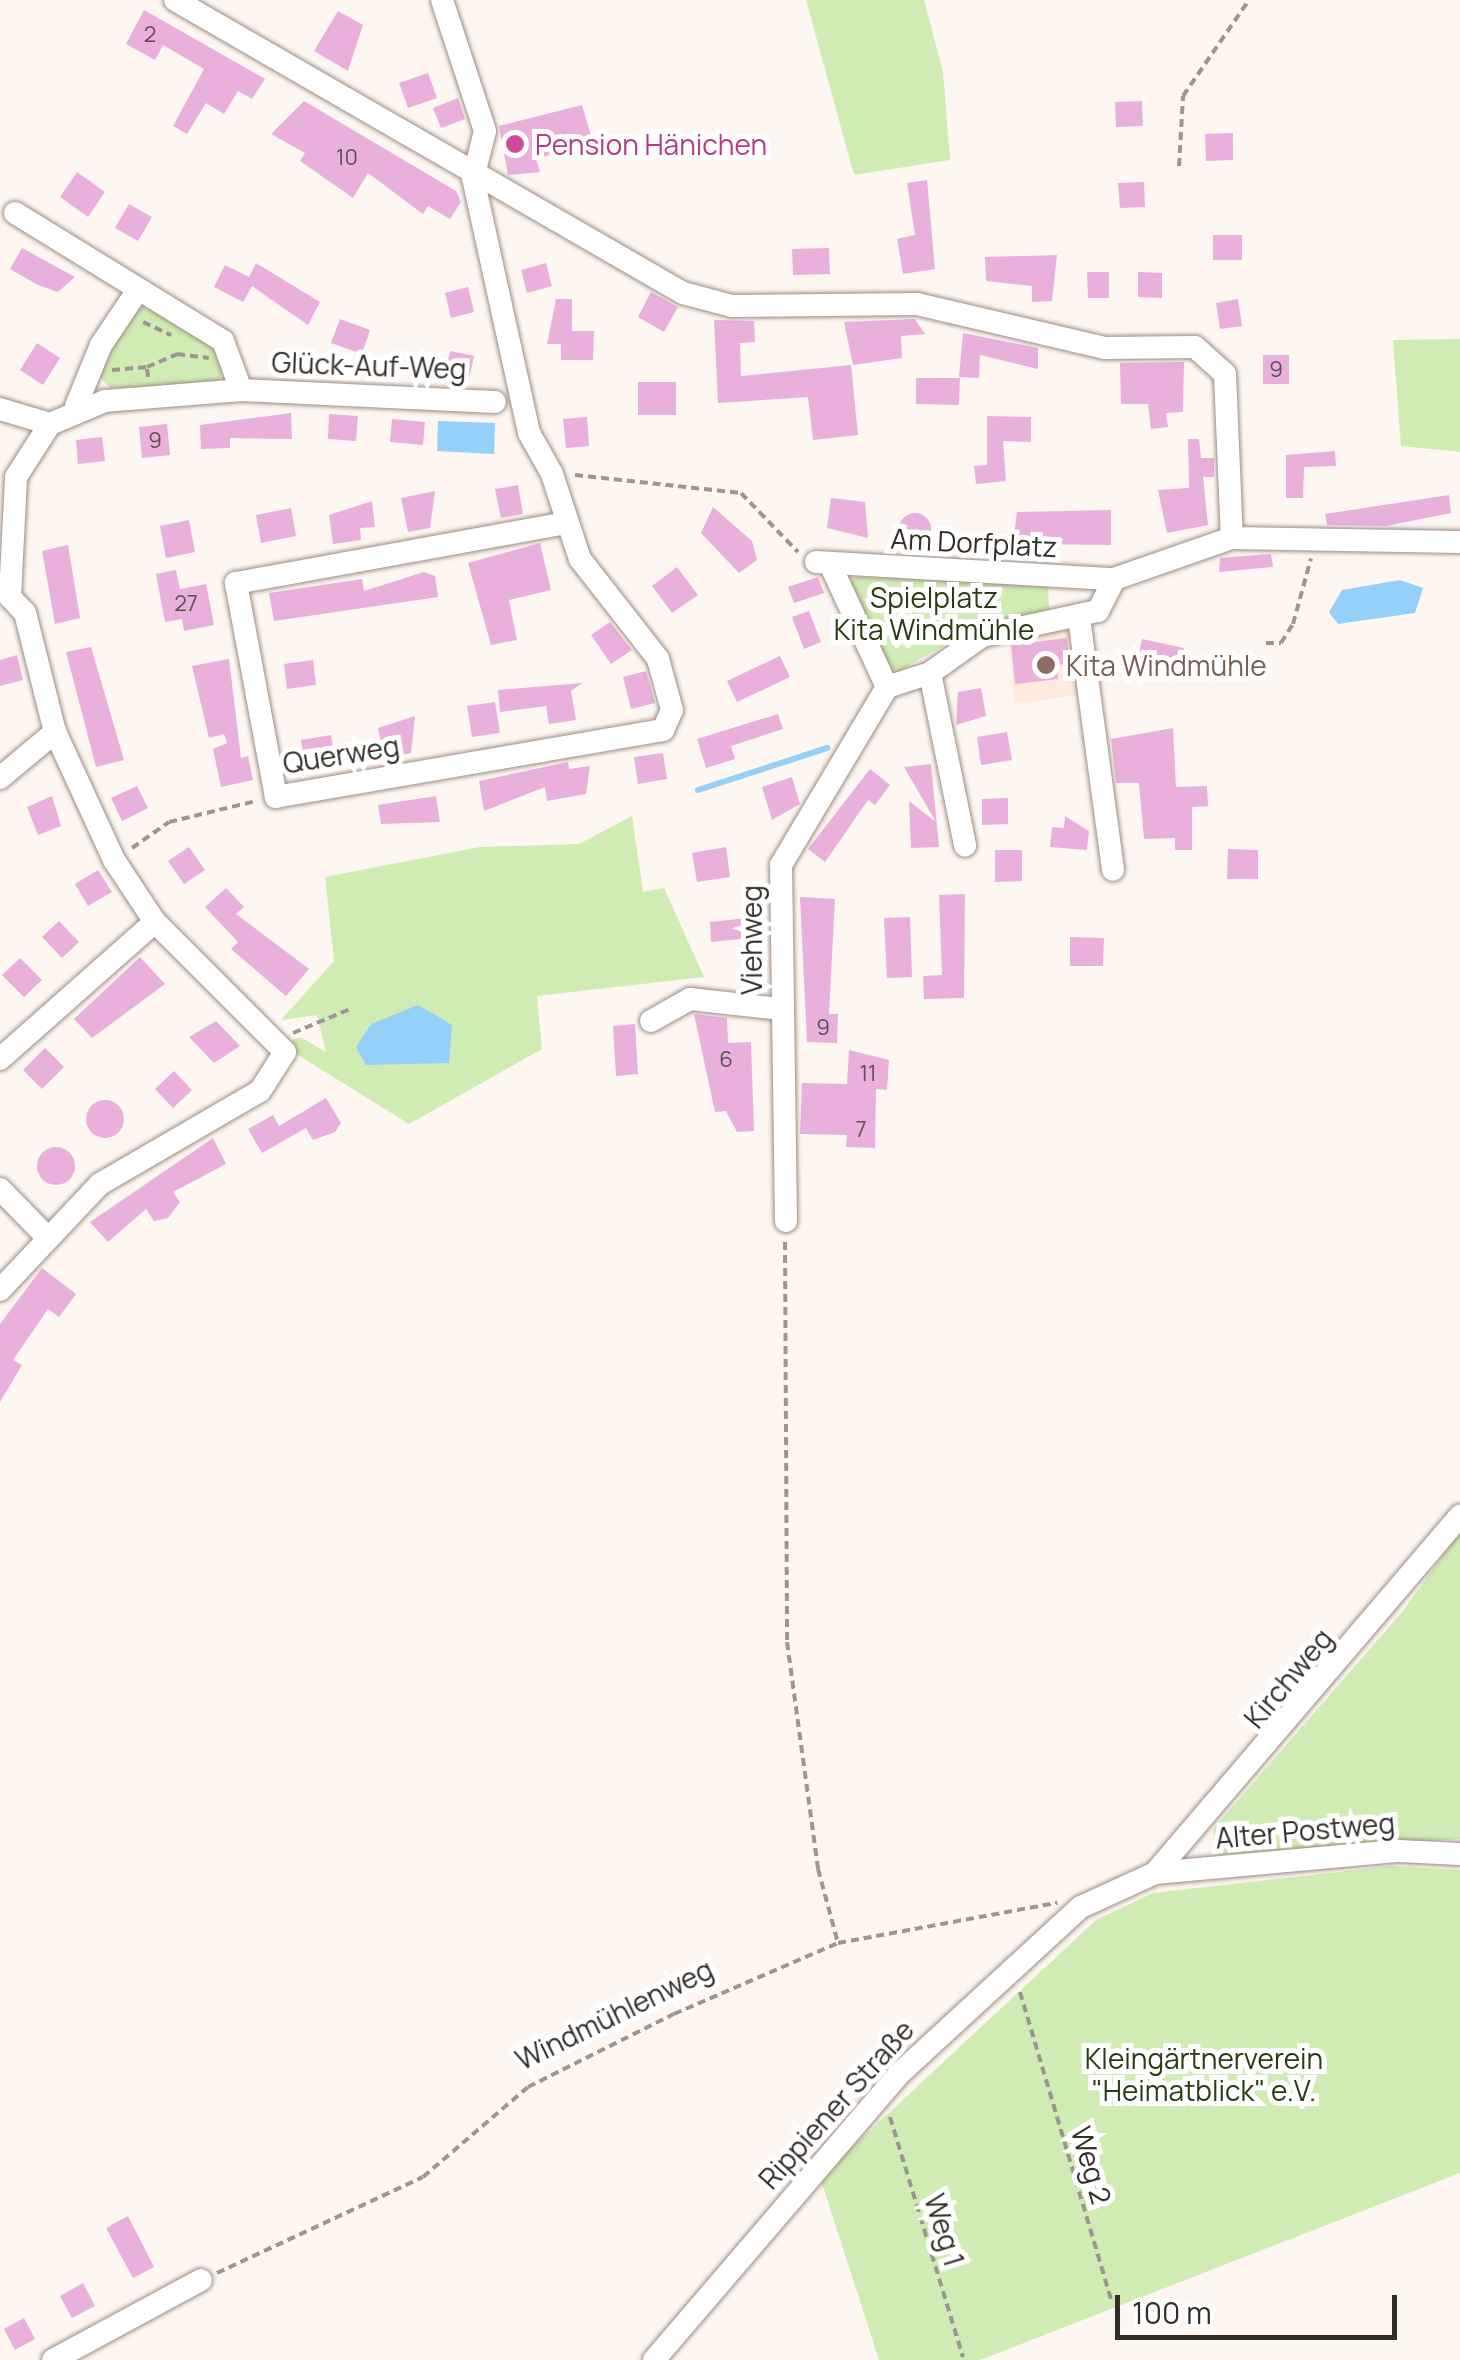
<!DOCTYPE html>
<meta charset="utf-8">
<style>
body{margin:0}
#map{position:relative;width:1460px;height:2360px;overflow:hidden;background:#fdf6f1;font-family:Manrope,sans-serif}
div>[style]{position:absolute}
[style*='--x']{left:calc(var(--x)*1px);top:calc(var(--y)*1px);width:calc(var(--w)*1px);rotate:calc(var(--a)*1deg)}
.built>*{inset:0;background:#ffebde}
.green>*{inset:0;background:#cfecb4}
.water>*{inset:0;background:#94d0fa}
.stream>*{height:6px;margin:-3px;padding:0 3px;transform-origin:3px;border-radius:3px;background:#94d0fa}
.building>*{inset:0;background:#e8b0db}
.round{border-radius:50%}
.path>*{height:4px;margin-top:-2px;transform-origin:0;background:repeating-linear-gradient(90deg,#9c9590 0 8px,transparent 0 13px)}
.roads{filter:drop-shadow(0 0 2px #9c8b81) drop-shadow(0 0 2px #9c8b81)}
.minor>*{height:22px;margin:-11px;padding:0 11px;transform-origin:11px;border-radius:11px;background:#fff}
.dots>*{width:28px;height:28px;translate:-50% -50%;box-sizing:border-box;border:5px solid #fff;border-radius:50%}
span{translate:-50% -50%;white-space:nowrap;text-align:center;line-height:1.15;-webkit-text-stroke:10px #fff;paint-order:stroke}
.number-label{font-size:22px;color:#604e55}
.number-label span{-webkit-text-stroke-width:0}
.hotel-label{font-size:28px;color:#b23c85}
.left{translate:0 -50%;text-align:left}
.street-label{font-size:28px;color:#332d28}
.park-label{font-size:28px;color:#283b11}
.education-label{font-size:28px;color:#785e54}
.scale{position:absolute;left:1115px;top:2295px;width:282px;height:45px;box-sizing:border-box;border:5px solid #332d28;border-top:0;padding-left:12px;font-size:30px;line-height:35px;white-space:nowrap;color:#332d28;-webkit-text-stroke:8px #fff;paint-order:stroke}
</style>
<div id="map">
<div class="built">
<div style="clip-path:polygon(1076px 628px,1085px 694px,1015px 704px,1008px 636px)"></div>
</div>
<div class="green">
<div style="clip-path:polygon(806px 0,924px 0,943px 72px,950px 160px,854px 175px)"></div>
<div style="clip-path:polygon(146px 305px,211px 341px,225px 357px,219px 382px,111px 389px,98px 375px,131px 312px)"></div>
<div style="clip-path:polygon(1460px 339px,1460px 452px,1401px 446px,1393px 340px)"></div>
<div style="clip-path:polygon(856px 577px,1048px 583px,1049px 612px,989px 620px,899px 671px,886px 667px,848px 583px)"></div>
<div style="clip-path:polygon(632px 816px,643px 892px,664px 888px,704px 977px,537px 996px,542px 1049px,409px 1124px,298px 1055px,292px 1040px,300px 1037px,326px 1052px,317px 1015px,281px 1020px,334px 961px,325px 877px,480px 847px,579px 844px)"></div>
<div style="clip-path:polygon(1460px 1531px,1460px 1839px,1215px 1855px,1213px 1829px,1403px 1611px)"></div>
<div style="clip-path:polygon(1391px 1866px,1460px 1870px,1460px 2173px,980px 2360px,879px 2360px,820px 2177px,1096px 1920px,1153px 1893px)"></div>
</div>
<div class="water">
<div style="clip-path:polygon(438px 421px,495px 423px,494px 454px,437px 451px)"></div>
<div style="clip-path:polygon(1400px 580px,1423px 588px,1415px 613px,1338px 624px,1329px 612px,1342px 590px)"></div>
<div style="clip-path:polygon(418px 1005px,452px 1025px,449px 1063px,366px 1065px,356px 1047px,371px 1024px)"></div>
</div>
<div class="stream">
<div style="--x:698;--y:790;--w:136;--a:-18"></div>
</div>
<div class="building">
<div style="clip-path:polygon(144px 10px,265px 79px,252px 99px,238px 91px,224px 114px,206px 103px,187px 134px,173px 126px,204px 69px,163px 45px,155px 60px,126px 44px)"></div>
<div style="clip-path:polygon(338px 11px,363px 25px,348px 71px,314px 51px)"></div>
<div style="clip-path:polygon(428px 73px,437px 98px,408px 108px,399px 83px)"></div>
<div style="clip-path:polygon(458px 98px,465px 119px,441px 128px,433px 108px)"></div>
<div style="clip-path:polygon(304px 101px,456px 191px,461px 202px,450px 219px,428px 206px,423px 214px,368px 173px,353px 198px,300px 161px,305px 153px,271px 134px)"></div>
<div style="clip-path:polygon(1142px 101px,1143px 126px,1116px 127px,1115px 102px)"></div>
<div style="clip-path:polygon(582px 105px,593px 142px,536px 159px,540px 172px,508px 175px,499px 126px)"></div>
<div style="clip-path:polygon(1233px 133px,1233px 160px,1206px 161px,1205px 134px)"></div>
<div style="clip-path:polygon(77px 172px,105px 192px,88px 217px,60px 197px)"></div>
<div style="clip-path:polygon(927px 180px,935px 269px,903px 274px,897px 239px,915px 235px,907px 183px)"></div>
<div style="clip-path:polygon(1144px 182px,1145px 207px,1120px 208px,1118px 183px)"></div>
<div style="clip-path:polygon(129px 204px,152px 217px,138px 241px,115px 228px)"></div>
<div style="clip-path:polygon(1213px 235px,1242px 235px,1242px 260px,1213px 260px)"></div>
<div style="clip-path:polygon(22px 248px,75px 277px,58px 292px,38px 285px,10px 269px)"></div>
<div style="clip-path:polygon(829px 248px,830px 274px,793px 275px,792px 249px)"></div>
<div style="clip-path:polygon(1057px 255px,1052px 301px,1032px 302px,1032px 286px,986px 281px,985px 257px)"></div>
<div style="clip-path:polygon(256px 263px,320px 302px,308px 325px,252px 286px,243px 302px,214px 287px,225px 265px,249px 277px)"></div>
<div style="clip-path:polygon(546px 263px,552px 286px,527px 293px,521px 270px)"></div>
<div style="clip-path:polygon(1087px 272px,1109px 272px,1109px 298px,1088px 298px)"></div>
<div style="clip-path:polygon(1138px 272px,1162px 273px,1162px 298px,1138px 297px)"></div>
<div style="clip-path:polygon(468px 287px,474px 312px,451px 318px,445px 293px)"></div>
<div style="clip-path:polygon(651px 292px,678px 307px,664px 332px,638px 317px)"></div>
<div style="clip-path:polygon(556px 299px,572px 299px,572px 331px,594px 331px,593px 360px,561px 360px,561px 344px,547px 344px)"></div>
<div style="clip-path:polygon(1238px 299px,1242px 326px,1220px 329px,1216px 303px)"></div>
<div style="clip-path:polygon(340px 319px,370px 330px,362px 354px,331px 343px)"></div>
<div style="clip-path:polygon(915px 319px,925px 334px,901px 336px,902px 358px,853px 365px,844px 322px)"></div>
<div style="clip-path:polygon(714px 320px,754px 321px,755px 342px,740px 343px,741px 376px,851px 365px,858px 435px,813px 440px,808px 397px,718px 403px)"></div>
<div style="clip-path:polygon(963px 333px,1038px 348px,1038px 369px,980px 355px,979px 378px,959px 377px)"></div>
<div style="clip-path:polygon(37px 343px,60px 358px,43px 385px,20px 370px)"></div>
<div style="clip-path:polygon(450px 351px,474px 356px,469px 379px,445px 374px)"></div>
<div style="clip-path:polygon(1263px 355px,1289px 355px,1289px 384px,1263px 384px)"></div>
<div style="clip-path:polygon(1184px 362px,1183px 412px,1166px 413px,1168px 427px,1151px 429px,1148px 404px,1121px 404px,1120px 363px)"></div>
<div style="clip-path:polygon(916px 378px,960px 378px,959px 405px,916px 404px)"></div>
<div style="clip-path:polygon(638px 382px,676px 382px,676px 415px,638px 415px)"></div>
<div style="clip-path:polygon(291px 413px,292px 439px,230px 438px,230px 448px,201px 449px,200px 425px)"></div>
<div style="clip-path:polygon(329px 414px,358px 416px,356px 441px,328px 439px)"></div>
<div style="clip-path:polygon(987px 416px,1031px 417px,1031px 442px,1003px 441px,1006px 481px,976px 484px,974px 466px,987px 465px)"></div>
<div style="clip-path:polygon(587px 417px,589px 446px,566px 448px,563px 419px)"></div>
<div style="clip-path:polygon(392px 419px,425px 422px,423px 445px,390px 442px)"></div>
<div style="clip-path:polygon(167px 424px,170px 455px,142px 458px,139px 427px)"></div>
<div style="clip-path:polygon(102px 437px,105px 461px,78px 464px,76px 440px)"></div>
<div style="clip-path:polygon(1188px 439px,1199px 439px,1201px 458px,1214px 458px,1214px 477px,1203px 477px,1208px 525px,1167px 533px,1158px 490px,1189px 488px)"></div>
<div style="clip-path:polygon(1335px 451px,1336px 466px,1304px 467px,1303px 498px,1286px 498px,1286px 455px)"></div>
<div style="clip-path:polygon(518px 485px,523px 514px,501px 518px,495px 489px)"></div>
<div style="clip-path:polygon(435px 491px,430px 528px,408px 532px,401px 498px)"></div>
<div style="clip-path:polygon(1449px 495px,1451px 513px,1386px 526px,1327px 525px,1325px 514px)"></div>
<div style="clip-path:polygon(831px 498px,865px 502px,868px 538px,827px 528px)"></div>
<div style="clip-path:polygon(372px 501px,375px 527px,360px 528px,361px 540px,333px 544px,329px 515px)"></div>
<div style="clip-path:polygon(713px 507px,752px 541px,757px 560px,739px 573px,701px 533px)"></div>
<div style="clip-path:polygon(291px 508px,296px 536px,261px 543px,256px 515px)"></div>
<div style="clip-path:polygon(1111px 510px,1111px 545px,1025px 544px,1026px 559px,1011px 558px,1017px 512px)"></div>
<div class="round" style="left:899px;top:513px;width:32px;height:32px"></div>
<div style="clip-path:polygon(189px 520px,195px 552px,166px 558px,160px 526px)"></div>
<div style="clip-path:polygon(540px 543px,551px 590px,509px 600px,517px 640px,491px 645px,468px 563px)"></div>
<div style="clip-path:polygon(68px 545px,80px 618px,55px 624px,42px 551px)"></div>
<div style="clip-path:polygon(1271px 554px,1273px 567px,1219px 572px,1220px 558px)"></div>
<div style="clip-path:polygon(677px 567px,698px 595px,672px 613px,652px 586px)"></div>
<div style="clip-path:polygon(176px 570px,180px 589px,206px 584px,214px 625px,184px 631px,182px 619px,165px 622px,156px 574px)"></div>
<div style="clip-path:polygon(424px 572px,435px 576px,438px 597px,274px 621px,269px 593px,362px 579px,364px 591px)"></div>
<div style="clip-path:polygon(818px 577px,824px 593px,794px 603px,788px 587px)"></div>
<div style="clip-path:polygon(809px 611px,821px 642px,804px 649px,792px 617px)"></div>
<div style="clip-path:polygon(610px 622px,632px 650px,611px 664px,591px 635px)"></div>
<div style="clip-path:polygon(1067px 638px,1070px 664px,1057px 665px,1058px 679px,1015px 684px,1011px 645px)"></div>
<div style="clip-path:polygon(1142px 639px,1184px 648px,1180px 668px,1139px 653px)"></div>
<div style="clip-path:polygon(91px 647px,124px 760px,96px 767px,66px 652px)"></div>
<div style="clip-path:polygon(17px 655px,23px 680px,0 686px,0 660px)"></div>
<div style="clip-path:polygon(780px 656px,790px 677px,737px 702px,727px 681px)"></div>
<div style="clip-path:polygon(229px 659px,241px 758px,248px 756px,253px 780px,221px 787px,213px 749px,227px 743px,224px 734px,209px 738px,192px 666px)"></div>
<div style="clip-path:polygon(313px 660px,316px 685px,287px 689px,284px 664px)"></div>
<div style="clip-path:polygon(646px 671px,655px 703px,631px 709px,623px 677px)"></div>
<div style="clip-path:polygon(582px 683px,571px 691px,576px 720px,549px 724px,546px 706px,500px 712px,498px 690px)"></div>
<div style="clip-path:polygon(981px 688px,986px 716px,956px 725px,958px 692px)"></div>
<div style="clip-path:polygon(495px 702px,500px 733px,472px 737px,467px 706px)"></div>
<div style="clip-path:polygon(778px 714px,783px 729px,731px 746px,735px 759px,706px 768px,697px 739px)"></div>
<div style="clip-path:polygon(415px 716px,411px 753px,384px 758px,378px 728px)"></div>
<div style="clip-path:polygon(1173px 728px,1176px 787px,1207px 786px,1208px 806px,1192px 807px,1192px 850px,1175px 850px,1175px 838px,1144px 839px,1139px 783px,1116px 783px,1111px 739px)"></div>
<div style="clip-path:polygon(1007px 732px,1012px 760px,981px 765px,977px 737px)"></div>
<div style="clip-path:polygon(331px 735px,336px 766px,306px 770px,301px 740px)"></div>
<div style="clip-path:polygon(663px 753px,667px 779px,638px 784px,634px 757px)"></div>
<div style="clip-path:polygon(568px 762px,569px 769px,590px 766px,586px 794px,547px 801px,545px 787px,484px 811px,479px 781px)"></div>
<div style="clip-path:polygon(931px 764px,939px 847px,911px 848px,909px 801px,936px 822px,904px 767px)"></div>
<div style="clip-path:polygon(870px 769px,890px 785px,875px 805px,868px 800px,825px 862px,808px 849px)"></div>
<div style="clip-path:polygon(792px 777px,800px 804px,772px 820px,762px 787px)"></div>
<div style="clip-path:polygon(137px 786px,148px 808px,122px 821px,111px 798px)"></div>
<div style="clip-path:polygon(52px 796px,61px 826px,38px 835px,27px 807px)"></div>
<div style="clip-path:polygon(436px 796px,440px 822px,381px 824px,378px 805px)"></div>
<div style="clip-path:polygon(1008px 798px,1008px 824px,982px 825px,982px 799px)"></div>
<div style="clip-path:polygon(1065px 816px,1089px 831px,1087px 850px,1050px 847px,1052px 827px,1064px 828px)"></div>
<div style="clip-path:polygon(189px 847px,205px 870px,184px 884px,168px 861px)"></div>
<div style="clip-path:polygon(726px 847px,730px 877px,697px 882px,692px 853px)"></div>
<div style="clip-path:polygon(1228px 849px,1258px 850px,1258px 879px,1227px 879px)"></div>
<div style="clip-path:polygon(995px 850px,1022px 850px,1022px 881px,995px 882px)"></div>
<div style="clip-path:polygon(98px 870px,112px 892px,88px 906px,75px 884px)"></div>
<div style="clip-path:polygon(226px 888px,244px 907px,236px 914px,309px 969px,286px 996px,231px 949px,238px 942px,205px 907px)"></div>
<div style="clip-path:polygon(965px 894px,964px 998px,924px 999px,923px 976px,942px 975px,939px 895px)"></div>
<div style="clip-path:polygon(800px 897px,835px 899px,829px 1014px,838px 1014px,837px 1043px,807px 1042px)"></div>
<div style="clip-path:polygon(910px 917px,912px 977px,887px 978px,884px 918px)"></div>
<div style="clip-path:polygon(748px 918px,750px 938px,711px 942px,710px 922px)"></div>
<div style="clip-path:polygon(59px 921px,79px 942px,62px 958px,42px 937px)"></div>
<div style="clip-path:polygon(1070px 937px,1104px 938px,1103px 966px,1070px 966px)"></div>
<div style="clip-path:polygon(140px 957px,165px 984px,92px 1038px,74px 1019px)"></div>
<div style="clip-path:polygon(20px 958px,42px 980px,24px 997px,2px 975px)"></div>
<div style="clip-path:polygon(694px 1014px,727px 1018px,728px 1043px,751px 1042px,754px 1131px,737px 1132px,726px 1111px,715px 1112px)"></div>
<div style="clip-path:polygon(216px 1021px,240px 1046px,214px 1063px,189px 1037px)"></div>
<div style="clip-path:polygon(635px 1024px,638px 1074px,616px 1076px,613px 1026px)"></div>
<div style="clip-path:polygon(45px 1048px,64px 1067px,42px 1089px,23px 1070px)"></div>
<div style="clip-path:polygon(849px 1050px,889px 1060px,887px 1090px,876px 1089px,875px 1148px,846px 1147px,847px 1135px,800px 1134px,802px 1083px,847px 1084px)"></div>
<div style="clip-path:polygon(174px 1071px,192px 1090px,173px 1108px,155px 1089px)"></div>
<div style="clip-path:polygon(326px 1098px,341px 1123px,335px 1132px,313px 1140px,306px 1128px,262px 1153px,248px 1129px,273px 1115px,279px 1126px)"></div>
<div class="round" style="left:86px;top:1100px;width:38px;height:38px"></div>
<div style="clip-path:polygon(213px 1138px,226px 1164px,173px 1192px,180px 1202px,168px 1218px,154px 1221px,146px 1209px,108px 1242px,90px 1222px)"></div>
<div class="round" style="left:37px;top:1147px;width:38px;height:38px"></div>
<div style="clip-path:polygon(42px 1268px,76px 1294px,59px 1317px,48px 1309px,13px 1360px,22px 1365px,0 1402px,0 1324px)"></div>
<div style="clip-path:polygon(128px 2216px,154px 2267px,133px 2278px,106px 2228px)"></div>
<div style="clip-path:polygon(83px 2283px,95px 2306px,72px 2318px,60px 2296px)"></div>
<div style="clip-path:polygon(24px 2318px,35px 2339px,15px 2350px,4px 2329px)"></div>
</div>
<div class="path">
<div style="--x:1179;--y:166;--w:70;--a:-86.7"></div>
<div style="--x:1183;--y:96;--w:116;--a:-55.5"></div>
<div style="--x:143;--y:322;--w:31;--a:25"></div>
<div style="--x:112;--y:370;--w:35;--a:-5"></div>
<div style="--x:148;--y:377;--w:10;--a:-96"></div>
<div style="--x:147;--y:367;--w:33;--a:-23"></div>
<div style="--x:177;--y:354;--w:32;--a:7"></div>
<div style="--x:575;--y:475;--w:167;--a:6.2"></div>
<div style="--x:741;--y:493;--w:82;--a:46"></div>
<div style="--x:1266;--y:643;--w:15;--a:0"></div>
<div style="--x:1281;--y:643;--w:22;--a:-58"></div>
<div style="--x:1293;--y:624;--w:68;--a:-74.7"></div>
<div style="--x:132;--y:848;--w:45;--a:-35.1"></div>
<div style="--x:169;--y:822;--w:89;--a:-13.6"></div>
<div style="--x:293;--y:1033;--w:62;--a:-22.8"></div>
<div style="--x:785;--y:1242;--w:400;--a:89.7"></div>
<div style="--x:787;--y:1642;--w:229;--a:82.2"></div>
<div style="--x:818;--y:1869;--w:77;--a:74.9"></div>
<div style="--x:1020;--y:1992;--w:323;--a:73.5"></div>
<div style="--x:890;--y:2117;--w:251;--a:73.1"></div>
<div style="--x:217;--y:2273;--w:227;--a:-25"></div>
<div style="--x:423;--y:2177;--w:138;--a:-40.6"></div>
<div style="--x:528;--y:2087;--w:163;--a:-26.6"></div>
<div style="--x:674;--y:2014;--w:179;--a:-23.4"></div>
<div style="--x:838;--y:1943;--w:223;--a:-10.4"></div>
</div>
<div class="roads">
<div class="minor">
<div style="--x:175;--y:0;--w:586;--a:29.98"></div>
<div style="--x:683;--y:293;--w:51;--a:14.9"></div>
<div style="--x:732;--y:306;--w:185;--a:-0.6"></div>
<div style="--x:917;--y:304;--w:193;--a:13.2"></div>
<div style="--x:1105;--y:348;--w:90;--a:-0.6"></div>
<div style="--x:1195;--y:347;--w:40;--a:42"></div>
<div style="--x:1225;--y:374;--w:164;--a:87.6"></div>
<div style="--x:442;--y:0;--w:138;--a:71.8"></div>
<div style="--x:485;--y:131;--w:49;--a:104.3"></div>
<div style="--x:473;--y:178;--w:261;--a:77.6"></div>
<div style="--x:529;--y:433;--w:47;--a:60.7"></div>
<div style="--x:552;--y:474;--w:89;--a:71.8"></div>
<div style="--x:580;--y:559;--w:127;--a:52"></div>
<div style="--x:658;--y:659;--w:53;--a:74.6"></div>
<div style="--x:672;--y:710;--w:22;--a:114"></div>
<div style="--x:663;--y:730;--w:393;--a:170.2"></div>
<div style="--x:276;--y:797;--w:218;--a:-100.6"></div>
<div style="--x:236;--y:583;--w:335;--a:-10.3"></div>
<div style="--x:15;--y:213;--w:244;--a:31.6"></div>
<div style="--x:223;--y:341;--w:52;--a:69.8"></div>
<div style="--x:241;--y:390;--w:254;--a:2.7"></div>
<div style="--x:76;--y:406;--w:66;--a:-67.7"></div>
<div style="--x:101;--y:345;--w:66;--a:-56.1"></div>
<div style="--x:0;--y:409;--w:52;--a:16.7"></div>
<div style="--x:816;--y:562;--w:298;--a:3.3"></div>
<div style="--x:1114;--y:579;--w:125;--a:-19.2"></div>
<div style="--x:1232;--y:538;--w:228;--a:1"></div>
<div style="--x:831;--y:566;--w:133;--a:65.2"></div>
<div style="--x:10;--y:597;--w:120;--a:-87.1"></div>
<div style="--x:16;--y:477;--w:63;--a:-57.3"></div>
<div style="--x:50;--y:424;--w:60;--a:-22.7"></div>
<div style="--x:105;--y:401;--w:136;--a:-4.6"></div>
<div style="--x:1079;--y:618;--w:254;--a:82.3"></div>
<div style="--x:930;--y:673;--w:176;--a:78.5"></div>
<div style="--x:887;--y:687;--w:45;--a:-18"></div>
<div style="--x:930;--y:673;--w:64;--a:-35.4"></div>
<div style="--x:982;--y:636;--w:119;--a:-12.2"></div>
<div style="--x:1098;--y:611;--w:36;--a:-63"></div>
<div style="--x:0;--y:778;--w:72;--a:-39.9"></div>
<div style="--x:651;--y:1021;--w:45;--a:-29.4"></div>
<div style="--x:690;--y:999;--w:92;--a:6.3"></div>
<div style="--x:0;--y:1059;--w:207;--a:-41.5"></div>
<div style="--x:0;--y:1189;--w:63;--a:45.6"></div>
<div style="--x:786;--y:1221;--w:356;--a:-90.8"></div>
<div style="--x:781;--y:865;--w:207;--a:-59.2"></div>
<div style="--x:0;--y:1290;--w:146;--a:-46.7"></div>
<div style="--x:100;--y:1184;--w:185;--a:-30.2"></div>
<div style="--x:260;--y:1091;--w:46;--a:-57.3"></div>
<div style="--x:285;--y:1052;--w:184;--a:-135"></div>
<div style="--x:155;--y:922;--w:74;--a:-123.5"></div>
<div style="--x:114;--y:860;--w:141;--a:-114.7"></div>
<div style="--x:55;--y:732;--w:123;--a:-104.1"></div>
<div style="--x:25;--y:613;--w:22;--a:-133"></div>
<div style="--x:1155;--y:1873;--w:470;--a:-49.5"></div>
<div style="--x:53;--y:2360;--w:168;--a:-28.4"></div>
<div style="--x:654;--y:2360;--w:375;--a:-49.4"></div>
<div style="--x:898;--y:2075;--w:248;--a:-42.6"></div>
<div style="--x:1081;--y:1907;--w:81;--a:-24.7"></div>
<div style="--x:1155;--y:1873;--w:245;--a:-5.2"></div>
<div style="--x:1399;--y:1851;--w:61;--a:2.8"></div>
</div>
</div>
<div class="dots">
<div style="left:515px;top:144px;background:#d1479c"></div>
<div style="left:1046px;top:665px;background:#8d6e63"></div>
</div>
<div class="number-label">
<span style="left:150px;top:35px">2</span>
<span style="left:347px;top:158px">10</span>
<span style="left:1276px;top:370px">9</span>
<span style="left:155px;top:441px">9</span>
<span style="left:186px;top:604px">27</span>
<span style="left:823px;top:1028px">9</span>
<span style="left:726px;top:1060px">6</span>
<span style="left:868px;top:1074px">11</span>
<span style="left:861px;top:1130px">7</span>
</div>
<div class="hotel-label">
<span class="left" style="left:535px;top:144px">Pension Hänichen</span>
</div>
<div class="street-label">
<span style="left:369px;top:365px;rotate:2deg">Glück-Auf-Weg</span>
<span style="left:974px;top:542px;rotate:3deg">Am Dorfplatz</span>
<span style="left:341px;top:754px;rotate:-9deg">Querweg</span>
<span style="left:751px;top:940px;rotate:-90deg">Viehweg</span>
<span style="left:1288px;top:1678px;rotate:-50deg">Kirchweg</span>
<span style="left:1305px;top:1830px;rotate:-5deg">Alter Postweg</span>
<span style="left:614px;top:2014px;rotate:-26deg">Windmühlenweg</span>
<span style="left:836px;top:2104px;rotate:-48deg">Rippiener Straße</span>
<span style="left:1092px;top:2165px;rotate:74deg">Weg 2</span>
<span style="left:945px;top:2230px;rotate:73deg">Weg 1</span>
</div>
<div class="park-label">
<span style="left:934px;top:613px">Spielplatz<br>Kita Windmühle</span>
<span style="left:1204px;top:2074px">Kleingärtnerverein<br>"Heimatblick" e.V.</span>
</div>
<div class="education-label">
<span class="left" style="left:1066px;top:665px">Kita Windmühle</span>
</div>
<div class="scale">100 m</div>
</div>
